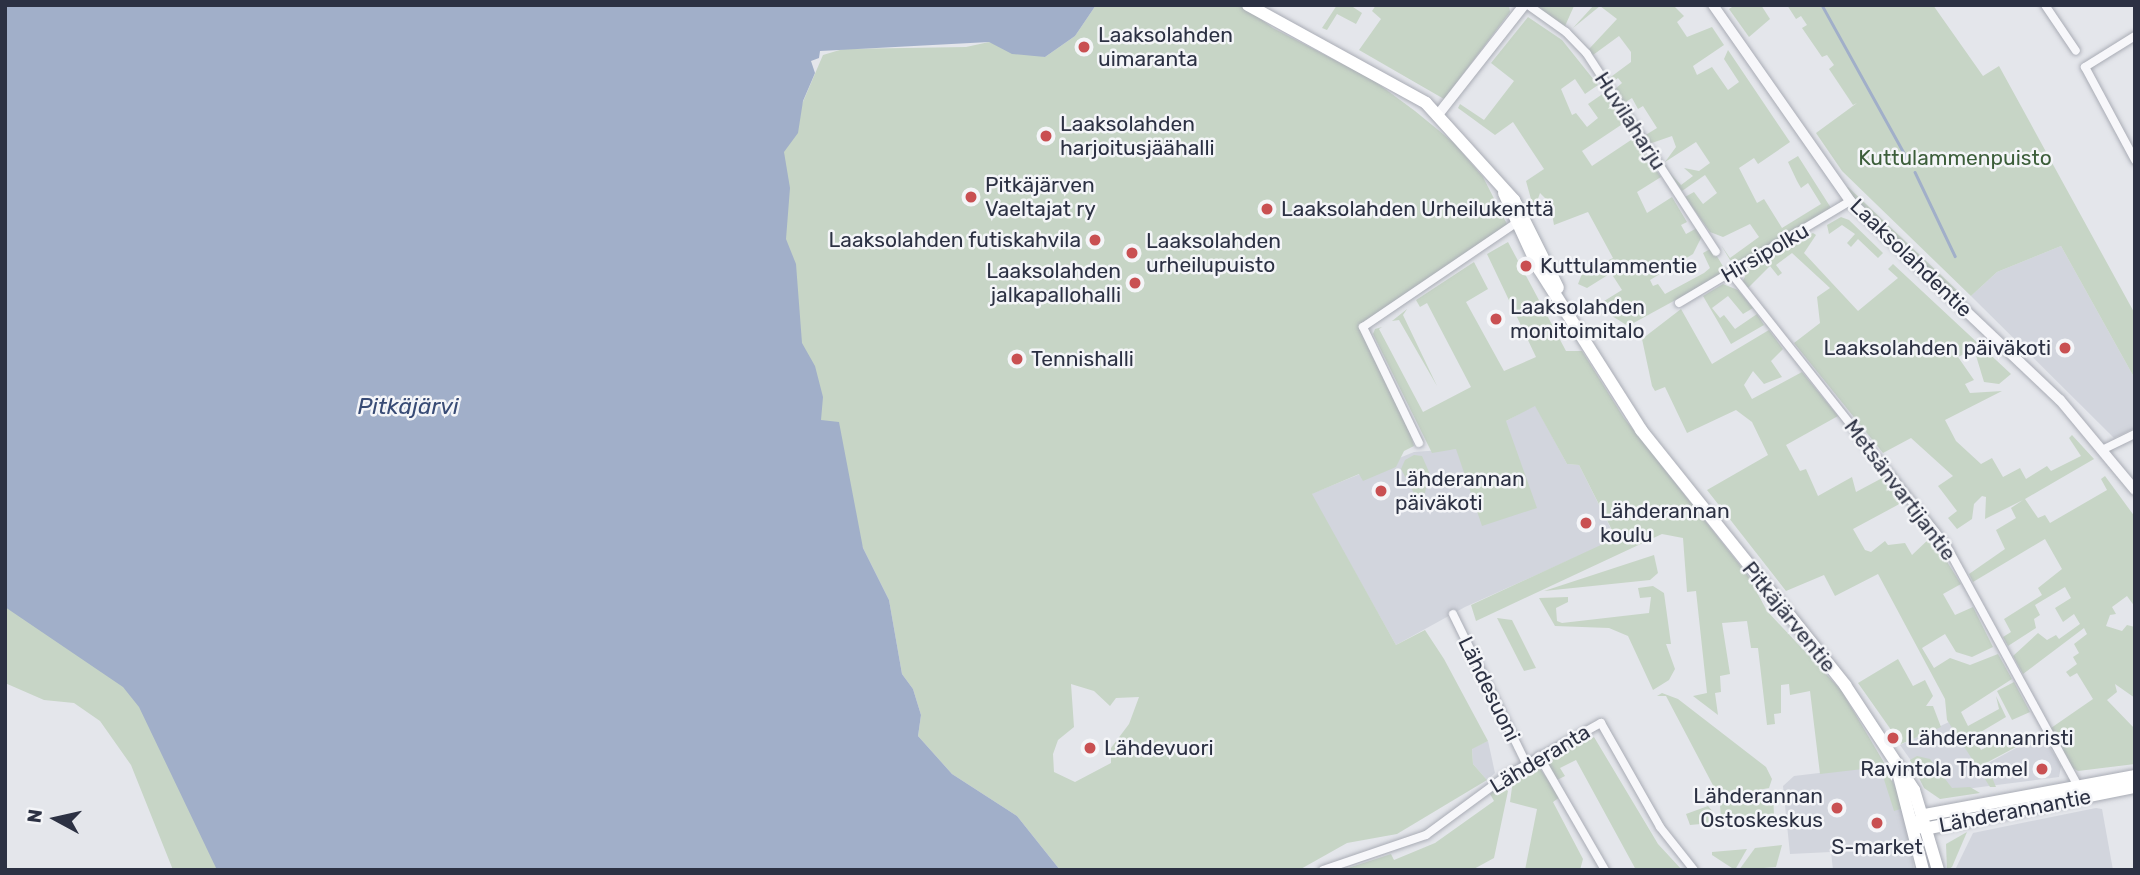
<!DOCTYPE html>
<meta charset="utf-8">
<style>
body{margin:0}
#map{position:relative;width:2140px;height:875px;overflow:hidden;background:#e4e6eb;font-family:Rubik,sans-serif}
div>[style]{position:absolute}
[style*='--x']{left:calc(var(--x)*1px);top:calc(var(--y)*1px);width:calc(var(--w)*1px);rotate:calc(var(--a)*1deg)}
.built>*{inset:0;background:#d2d5dd}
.green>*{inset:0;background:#c7d5c6}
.water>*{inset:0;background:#a1afc9}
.stream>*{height:2.5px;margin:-1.25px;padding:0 1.25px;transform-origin:1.25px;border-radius:1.25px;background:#a1afc9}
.roads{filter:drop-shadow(0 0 2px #a9acb5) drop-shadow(0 0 2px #a9acb5)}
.minor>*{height:8px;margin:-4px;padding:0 4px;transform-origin:4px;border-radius:4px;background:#f7f7fa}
.tertiary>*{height:10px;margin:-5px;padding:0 5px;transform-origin:5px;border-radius:5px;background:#f7f7fa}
.secondary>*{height:12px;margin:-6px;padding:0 6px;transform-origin:6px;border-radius:6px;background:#fff}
.primary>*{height:12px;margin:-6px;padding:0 6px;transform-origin:6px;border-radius:6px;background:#fff}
.dots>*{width:19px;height:19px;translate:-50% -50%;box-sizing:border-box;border:4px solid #f4f5f8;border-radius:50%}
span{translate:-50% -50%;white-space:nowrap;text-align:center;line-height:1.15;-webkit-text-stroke:5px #f4f5f8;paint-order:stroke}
.poi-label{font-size:21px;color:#2c3143}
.left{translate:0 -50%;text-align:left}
.right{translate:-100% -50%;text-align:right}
.street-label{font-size:21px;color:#2c3143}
.park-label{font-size:21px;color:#3c5e3a}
.water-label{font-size:23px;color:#384b75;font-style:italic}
.frame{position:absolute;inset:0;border:7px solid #2c3143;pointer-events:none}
.north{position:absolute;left:21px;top:784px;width:70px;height:70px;-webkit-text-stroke:5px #f4f5f8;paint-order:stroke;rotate:278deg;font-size:19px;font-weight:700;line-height:28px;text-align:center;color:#2c3143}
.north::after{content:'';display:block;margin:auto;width:24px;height:32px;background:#2c3143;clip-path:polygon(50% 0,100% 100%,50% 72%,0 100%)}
</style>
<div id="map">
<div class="built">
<div style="clip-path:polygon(2061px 246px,2135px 379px,2135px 428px,2114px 438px,1971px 296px,1997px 272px)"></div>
<div style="clip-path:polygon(1535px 405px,1567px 464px,1579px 465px,1616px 539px,1465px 607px,1396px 645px,1311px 494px,1414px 452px,1456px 449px)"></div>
<div style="clip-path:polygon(1949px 722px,1981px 767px,2042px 734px,2061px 766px,2059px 777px,1934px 793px,1900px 745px)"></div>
<div style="clip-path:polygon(1488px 741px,1495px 773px,1487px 780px,1473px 764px,1472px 748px)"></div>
<div style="clip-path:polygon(1886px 765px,1905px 808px,1914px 870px,1833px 870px,1831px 852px,1790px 854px,1783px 786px,1794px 776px)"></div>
<div style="clip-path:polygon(2096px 808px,2102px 809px,2113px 870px,1955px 870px,1973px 833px)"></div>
</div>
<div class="green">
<div style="clip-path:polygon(evenodd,1096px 5px,1241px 5px,1273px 28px,1373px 80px,1415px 111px,1454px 143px,1483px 177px,1509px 228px,1363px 327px,1406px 419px,1414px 446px,1404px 451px,1396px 467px,1363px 481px,1359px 474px,1312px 494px,1396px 645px,1425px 630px,1444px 659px,1488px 741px,1472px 749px,1473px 764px,1487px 780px,1397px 834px,1347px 843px,1299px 870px,1060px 870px,1017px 816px,952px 774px,918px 736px,921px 715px,913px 689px,902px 674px,889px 600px,863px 548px,745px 237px,823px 55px,843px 49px,966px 47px,989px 42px,1045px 57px,1075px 36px,1096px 5px,1071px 684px,1094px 691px,1110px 706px,1116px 698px,1139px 697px,1129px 724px,1111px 748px,1111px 763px,1075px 782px,1054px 772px,1053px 754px,1058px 740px,1074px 727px,1071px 684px)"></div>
<div style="clip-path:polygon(1337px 5px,1350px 5px,1362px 13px,1356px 24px,1337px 14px,1327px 30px,1322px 28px)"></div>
<div style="clip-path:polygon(1376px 5px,1509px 5px,1510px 12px,1444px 99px,1359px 50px,1381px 19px,1372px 11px)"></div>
<div style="clip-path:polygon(1587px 5px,1574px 6px,1565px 26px,1536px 6px)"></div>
<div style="clip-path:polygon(1594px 5px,1673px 5px,1684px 16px,1677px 22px,1687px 37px,1712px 27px,1724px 45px,1693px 66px,1697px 75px,1712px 67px,1728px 90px,1739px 82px,1724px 59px,1728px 50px,1790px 142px,1758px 164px,1754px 158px,1739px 168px,1757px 203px,1764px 199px,1782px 228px,1821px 204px,1808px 183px,1801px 188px,1797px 181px,1788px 162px,1798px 156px,1831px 208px,1737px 263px,1730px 260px,1721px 245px,1730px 258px,1759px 237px,1750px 224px,1723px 237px,1710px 232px,1685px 197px,1694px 192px,1703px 204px,1717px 193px,1705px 175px,1682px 191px,1669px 172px,1681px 185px,1693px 176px,1684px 168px,1699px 171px,1710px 163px,1696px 142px,1665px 162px,1676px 147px,1672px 136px,1649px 144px,1644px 136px,1657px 128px,1643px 106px,1638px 109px,1632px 98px,1624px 103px,1614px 90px,1622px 83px,1618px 78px,1611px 83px,1608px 79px,1631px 62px,1631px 52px,1619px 36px,1593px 55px,1589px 49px,1617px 19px,1600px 6px,1573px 28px)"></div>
<div style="clip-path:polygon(1735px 5px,1761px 5px,1770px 19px,1749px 37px,1729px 9px)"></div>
<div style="clip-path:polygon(1787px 5px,1933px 5px,1983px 76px,1999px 66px,2135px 314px,2135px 379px,2061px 246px,1997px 272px,1971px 296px,1842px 171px,1816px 133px,1857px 103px,1853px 105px,1829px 69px,1834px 65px,1827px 55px,1822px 57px,1802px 28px,1807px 25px,1801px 16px,1796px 19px)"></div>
<div style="clip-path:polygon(1528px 17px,1562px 40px,1598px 85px,1585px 94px,1575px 79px,1561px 89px,1572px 115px,1576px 113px,1587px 127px,1598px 118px,1588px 104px,1604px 93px,1624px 123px,1582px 151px,1592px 166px,1634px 138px,1661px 177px,1637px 192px,1647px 213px,1672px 197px,1687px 222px,1681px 225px,1686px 234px,1697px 228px,1702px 236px,1693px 254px,1650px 280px,1653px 286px,1658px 284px,1665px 294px,1704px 273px,1710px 268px,1703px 253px,1712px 248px,1724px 268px,1723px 274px,1628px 326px,1596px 306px,1622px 290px,1611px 273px,1587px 288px,1578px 284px,1585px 266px,1592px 268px,1613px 258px,1588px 212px,1554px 225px,1550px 203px,1540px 193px,1534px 210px,1526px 181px,1544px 169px,1513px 122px,1495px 135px,1458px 108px,1460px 104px,1484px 120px,1514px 81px,1491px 63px)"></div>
<div style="clip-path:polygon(1848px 187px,1961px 294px,1958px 297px,1845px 189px)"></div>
<div style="clip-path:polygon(1841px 217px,1849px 220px,1883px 253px,1878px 258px,1858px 239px,1851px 247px,1847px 243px,1855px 234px,1842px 225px,1829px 234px,1827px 225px)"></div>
<div style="clip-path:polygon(1813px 233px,1816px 235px,1804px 253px,1858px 311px,1898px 278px,1888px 269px,1893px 264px,2011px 374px,1999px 384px,1984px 382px,1974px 349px,1958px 357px,1974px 380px,1965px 384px,1970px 393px,2002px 391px,1945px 420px,1956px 441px,1981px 464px,1992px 458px,2003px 477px,2020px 468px,2026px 479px,2047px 466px,2051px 471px,2081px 456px,2069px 438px,2072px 435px,2094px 459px,2025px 499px,2038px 518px,2045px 515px,2050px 523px,2107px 490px,2101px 479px,2105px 476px,2135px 517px,2135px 607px,2127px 596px,2112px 607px,2116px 614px,2110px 615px,2106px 626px,2122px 631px,2127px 625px,2135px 627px,2135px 698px,2115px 684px,2117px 692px,2107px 700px,2135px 729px,2135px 764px,2078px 771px,2071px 767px,2051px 728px,2093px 699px,2077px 673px,2070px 677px,2066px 672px,2077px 664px,2073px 657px,2079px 653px,2074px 644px,2087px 634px,2084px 628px,2023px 674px,2013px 656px,2038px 633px,2047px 640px,2056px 635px,2059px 639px,2080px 624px,2074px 614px,2063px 622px,2055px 608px,2071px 598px,2065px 587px,2035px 605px,2040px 615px,2034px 619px,2036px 628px,2008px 646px,2003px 637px,2011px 632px,2004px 619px,2042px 595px,2038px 588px,2062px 569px,2045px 539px,1973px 582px,1969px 574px,2005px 549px,1996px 530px,2016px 518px,2011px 508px,2023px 500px,1985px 519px,1986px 497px,1982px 496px,1974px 504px,1972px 519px,1957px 529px,1948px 518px,1957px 511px,1938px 486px,1953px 476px,1911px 438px,1883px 453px,1794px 343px,1820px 323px,1817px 297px,1830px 288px,1792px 253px,1776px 265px,1782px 273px,1778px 276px,1770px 266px,1748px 288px,1743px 281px,1749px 267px)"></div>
<div style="clip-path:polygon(1508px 242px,1566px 351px,1582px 351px,1624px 418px,1747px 574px,1767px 611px,1841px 690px,1886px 766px,1904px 808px,1894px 811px,1880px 767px,1820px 774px,1810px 691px,1790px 695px,1789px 684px,1781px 685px,1781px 713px,1774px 714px,1775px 724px,1767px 725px,1758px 648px,1751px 648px,1747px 621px,1722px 623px,1730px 674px,1720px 676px,1721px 692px,1715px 693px,1718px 715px,1693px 696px,1707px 693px,1696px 591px,1687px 592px,1683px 538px,1662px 534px,1476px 621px,1471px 605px,1616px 538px,1579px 465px,1567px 464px,1535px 406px,1506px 421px,1537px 508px,1482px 526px,1456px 449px,1432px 453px,1373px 334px,1375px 329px,1382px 327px,1379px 329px,1423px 412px,1471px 387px,1427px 303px,1420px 307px,1416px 300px,1474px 262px,1488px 289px,1466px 302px,1504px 371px,1536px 357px,1487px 254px)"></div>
<div style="clip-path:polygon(1723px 284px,1738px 290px,1753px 308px,1743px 314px,1728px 296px,1712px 308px,1720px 318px,1724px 315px,1735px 329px,1757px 314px,1764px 325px,1731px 344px,1703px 296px)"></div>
<div style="clip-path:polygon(1407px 309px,1403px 315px,1437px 386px,1399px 320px,1392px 321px)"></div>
<div style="clip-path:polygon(1681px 309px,1712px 364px,1769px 330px,1783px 349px,1771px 361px,1782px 377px,1764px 384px,1753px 371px,1744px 385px,1752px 399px,1802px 372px,1838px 416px,1786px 445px,1800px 471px,1806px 469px,1818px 496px,1852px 477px,1856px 492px,1886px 476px,1905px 501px,1853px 529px,1865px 550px,1871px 552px,1885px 541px,1888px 545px,1905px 543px,1912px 555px,1931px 537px,1939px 549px,1961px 584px,1943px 594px,1955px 615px,1973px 607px,1993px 647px,1972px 657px,1956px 652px,1945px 634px,1922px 648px,1934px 668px,1950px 658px,1970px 665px,1998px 654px,2012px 679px,1961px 712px,1968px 726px,1999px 709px,1996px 696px,2006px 717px,1974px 736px,1981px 750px,2010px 735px,2016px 747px,1986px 763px,1996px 787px,1990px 787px,1947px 720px,1945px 699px,1878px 574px,1835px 596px,1824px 575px,1786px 591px,1707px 490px,1768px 455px,1752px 422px,1736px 410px,1687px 433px,1665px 387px,1655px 391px,1652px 386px,1642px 339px)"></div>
<div style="clip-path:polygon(1414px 455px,1422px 456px,1429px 472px,1425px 493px,1417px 499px,1401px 469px,1405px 460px)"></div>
<div style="clip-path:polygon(1654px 555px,1658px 573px,1650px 580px,1544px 591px)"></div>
<div style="clip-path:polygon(1653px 586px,1664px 593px,1671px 644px,1666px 644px,1675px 669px,1669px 680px,1653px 690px,1628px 636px,1609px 628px,1555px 626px,1539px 598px,1568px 597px,1568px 602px,1556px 608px,1557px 621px,1562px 623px,1649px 613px,1651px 597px,1640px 598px,1638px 588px)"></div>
<div style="clip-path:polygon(5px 593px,126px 678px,234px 870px,173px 870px,131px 765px,100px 721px,74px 703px,44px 700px,5px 683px)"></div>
<div style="clip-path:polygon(1497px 618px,1512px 620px,1536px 668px,1524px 671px)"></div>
<div style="clip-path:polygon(1898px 659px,1913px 686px,1925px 680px,1933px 696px,1926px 706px,1933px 706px,1941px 727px,1901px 744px,1858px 683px)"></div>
<div style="clip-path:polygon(2014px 682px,2030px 712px,2012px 720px,1997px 691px)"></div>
<div style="clip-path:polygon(1662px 693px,1678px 699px,1766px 767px,1772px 779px,1769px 788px,1711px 799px,1716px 791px,1666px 696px,1657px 696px)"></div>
<div style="clip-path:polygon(1594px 737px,1658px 844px,1682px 870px,1636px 870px,1576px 760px,1560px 768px,1565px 776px,1555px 781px,1546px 763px,1550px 757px)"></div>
<div style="clip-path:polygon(1917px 756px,1930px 759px,1952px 788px,1970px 787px,1980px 793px,1940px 799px,1924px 788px,1910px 760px)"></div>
<div style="clip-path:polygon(1539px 767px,1560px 797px,1553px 802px,1583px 859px,1580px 870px,1525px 870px,1537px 809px,1510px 802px,1513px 780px)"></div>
<div style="clip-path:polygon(1501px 785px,1508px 791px,1494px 858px,1472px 870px,1342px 870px,1391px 854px,1394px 860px,1435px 843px,1494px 801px,1490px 794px)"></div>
<div style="clip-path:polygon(1773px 795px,1774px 814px,1721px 819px,1720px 805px,1724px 802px)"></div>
<div style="clip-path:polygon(1708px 806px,1714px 813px,1712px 823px,1690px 825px,1686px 814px)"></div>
<div style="clip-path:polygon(1967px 832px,1952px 867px,1947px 870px,1946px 844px)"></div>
<div style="clip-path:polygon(1782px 845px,1776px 867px,1739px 870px,1755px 848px)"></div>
<div style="clip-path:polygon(1747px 849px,1735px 870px,1712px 855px,1712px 852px)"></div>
</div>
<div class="water">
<div style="clip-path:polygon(5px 5px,1096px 5px,1075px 36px,1045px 57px,1012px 54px,989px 42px,820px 51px,819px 58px,811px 61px,815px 73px,803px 101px,798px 133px,784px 152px,790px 188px,786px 239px,796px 264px,802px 343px,815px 366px,823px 397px,821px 420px,839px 422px,863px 548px,889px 600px,902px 674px,913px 689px,921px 715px,918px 736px,952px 774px,1017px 816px,1060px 870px,217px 870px,139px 707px,123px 687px,5px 607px)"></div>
</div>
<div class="stream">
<div style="--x:1822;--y:5;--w:182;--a:61"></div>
<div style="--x:1915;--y:172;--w:93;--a:64.5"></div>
</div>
<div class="roads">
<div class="minor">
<div style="--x:1528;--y:5;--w:47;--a:35.4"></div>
<div style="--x:1566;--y:32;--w:30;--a:46"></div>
<div style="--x:1587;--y:54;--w:236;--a:56.9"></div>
<div style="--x:2045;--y:5;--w:55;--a:56"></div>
<div style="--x:2135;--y:36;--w:59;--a:148.2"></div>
<div style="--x:2085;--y:67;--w:106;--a:61.7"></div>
<div style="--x:1731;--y:273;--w:347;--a:51.7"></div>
<div style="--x:1946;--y:545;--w:277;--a:61.3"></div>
<div style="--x:1679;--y:303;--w:199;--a:-30.8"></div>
<div style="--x:1419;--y:443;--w:129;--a:-115.8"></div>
<div style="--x:1363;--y:327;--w:189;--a:-34.2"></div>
<div style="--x:2104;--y:449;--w:34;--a:-26"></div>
<div style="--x:1453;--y:614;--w:166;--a:63.9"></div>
<div style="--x:1539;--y:756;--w:132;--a:59.9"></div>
<div style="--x:1323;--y:870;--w:109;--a:-18.8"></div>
<div style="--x:1426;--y:835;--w:99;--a:-36.4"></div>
<div style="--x:1506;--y:776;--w:109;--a:-29.2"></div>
<div style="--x:1601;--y:723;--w:120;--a:60.4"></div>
<div style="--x:1660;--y:827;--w:55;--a:51.7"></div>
</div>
<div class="tertiary">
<div style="--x:1713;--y:5;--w:239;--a:55"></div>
<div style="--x:1850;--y:201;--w:289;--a:43.5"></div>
<div style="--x:2060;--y:400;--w:117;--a:50.2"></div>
<div style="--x:1437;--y:116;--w:141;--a:-51.9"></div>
</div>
<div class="secondary">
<div style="--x:1917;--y:823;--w:11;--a:-45"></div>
<div style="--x:1925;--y:815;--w:214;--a:-10.5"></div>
<div style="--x:1918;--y:827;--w:11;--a:5"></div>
<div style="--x:1929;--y:828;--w:210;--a:-11.3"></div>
</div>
<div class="primary">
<div style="--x:1248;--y:5;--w:203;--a:28.8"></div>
<div style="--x:1426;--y:103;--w:131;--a:47.8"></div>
<div style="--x:1514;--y:200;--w:98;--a:63.4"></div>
<div style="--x:1504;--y:193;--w:84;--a:65.3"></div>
<div style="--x:1539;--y:269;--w:191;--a:57.6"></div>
<div style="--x:1641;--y:430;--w:327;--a:51.3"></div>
<div style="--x:1845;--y:685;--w:126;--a:56.7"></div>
<div style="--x:1914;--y:790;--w:84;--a:73.3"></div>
<div style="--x:1898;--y:772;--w:101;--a:75.7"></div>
</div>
</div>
<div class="dots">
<div style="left:1084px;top:47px;background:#c95052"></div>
<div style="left:1046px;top:136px;background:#c95052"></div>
<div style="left:971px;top:197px;background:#c95052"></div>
<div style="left:1267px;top:209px;background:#c95052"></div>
<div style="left:1095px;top:240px;background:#c95052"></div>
<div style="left:1132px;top:253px;background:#c95052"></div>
<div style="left:1526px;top:266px;background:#c95052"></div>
<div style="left:1135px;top:283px;background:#c95052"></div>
<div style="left:1496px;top:319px;background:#c95052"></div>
<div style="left:2065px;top:348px;background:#c95052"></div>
<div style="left:1017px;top:359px;background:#c95052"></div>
<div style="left:1381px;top:491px;background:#c95052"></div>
<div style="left:1586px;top:523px;background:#c95052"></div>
<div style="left:1893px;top:738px;background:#c95052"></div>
<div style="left:1090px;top:748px;background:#c95052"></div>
<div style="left:2042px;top:769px;background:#c95052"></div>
<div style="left:1837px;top:808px;background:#c95052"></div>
<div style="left:1877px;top:823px;background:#c95052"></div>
</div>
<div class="poi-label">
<span class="left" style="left:1098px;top:47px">Laaksolahden<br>uimaranta</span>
<span class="left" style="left:1060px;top:136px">Laaksolahden<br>harjoitusjäähalli</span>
<span class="left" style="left:985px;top:197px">Pitkäjärven<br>Vaeltajat ry</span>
<span class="left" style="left:1281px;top:209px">Laaksolahden Urheilukenttä</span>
<span class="right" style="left:1081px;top:240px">Laaksolahden futiskahvila</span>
<span class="left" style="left:1146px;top:253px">Laaksolahden<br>urheilupuisto</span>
<span class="left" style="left:1540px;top:266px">Kuttulammentie</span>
<span class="right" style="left:1121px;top:283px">Laaksolahden<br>jalkapallohalli</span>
<span class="left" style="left:1510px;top:319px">Laaksolahden<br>monitoimitalo</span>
<span class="right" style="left:2051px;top:348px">Laaksolahden päiväkoti</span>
<span class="left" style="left:1031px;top:359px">Tennishalli</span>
<span class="left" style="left:1395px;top:491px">Lähderannan<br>päiväkoti</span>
<span class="left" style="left:1600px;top:523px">Lähderannan<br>koulu</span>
<span class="left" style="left:1907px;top:738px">Lähderannanristi</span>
<span class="left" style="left:1104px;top:748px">Lähdevuori</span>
<span class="right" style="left:2028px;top:769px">Ravintola Thamel</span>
<span class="right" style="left:1823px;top:808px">Lähderannan<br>Ostoskeskus</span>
<span style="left:1877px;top:847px">S-market</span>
</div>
<div class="street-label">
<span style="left:1630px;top:121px;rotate:57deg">Huvilaharju</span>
<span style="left:1765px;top:253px;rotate:-30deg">Hirsipolku</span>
<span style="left:1911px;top:258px;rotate:44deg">Laaksolahdentie</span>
<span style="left:1900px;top:490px;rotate:53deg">Metsänvartijantie</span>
<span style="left:1789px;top:617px;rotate:51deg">Pitkäjärventie</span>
<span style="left:1489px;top:689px;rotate:64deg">Lähdesuoni</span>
<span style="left:1540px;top:759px;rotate:-31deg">Lähderanta</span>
<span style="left:2015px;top:811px;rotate:-11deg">Lähderannantie</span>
</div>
<div class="park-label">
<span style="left:1955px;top:158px">Kuttulammenpuisto</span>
</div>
<div class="water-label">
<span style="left:408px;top:406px">Pitkäjärvi</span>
</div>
<div class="frame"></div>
<div class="north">N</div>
</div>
